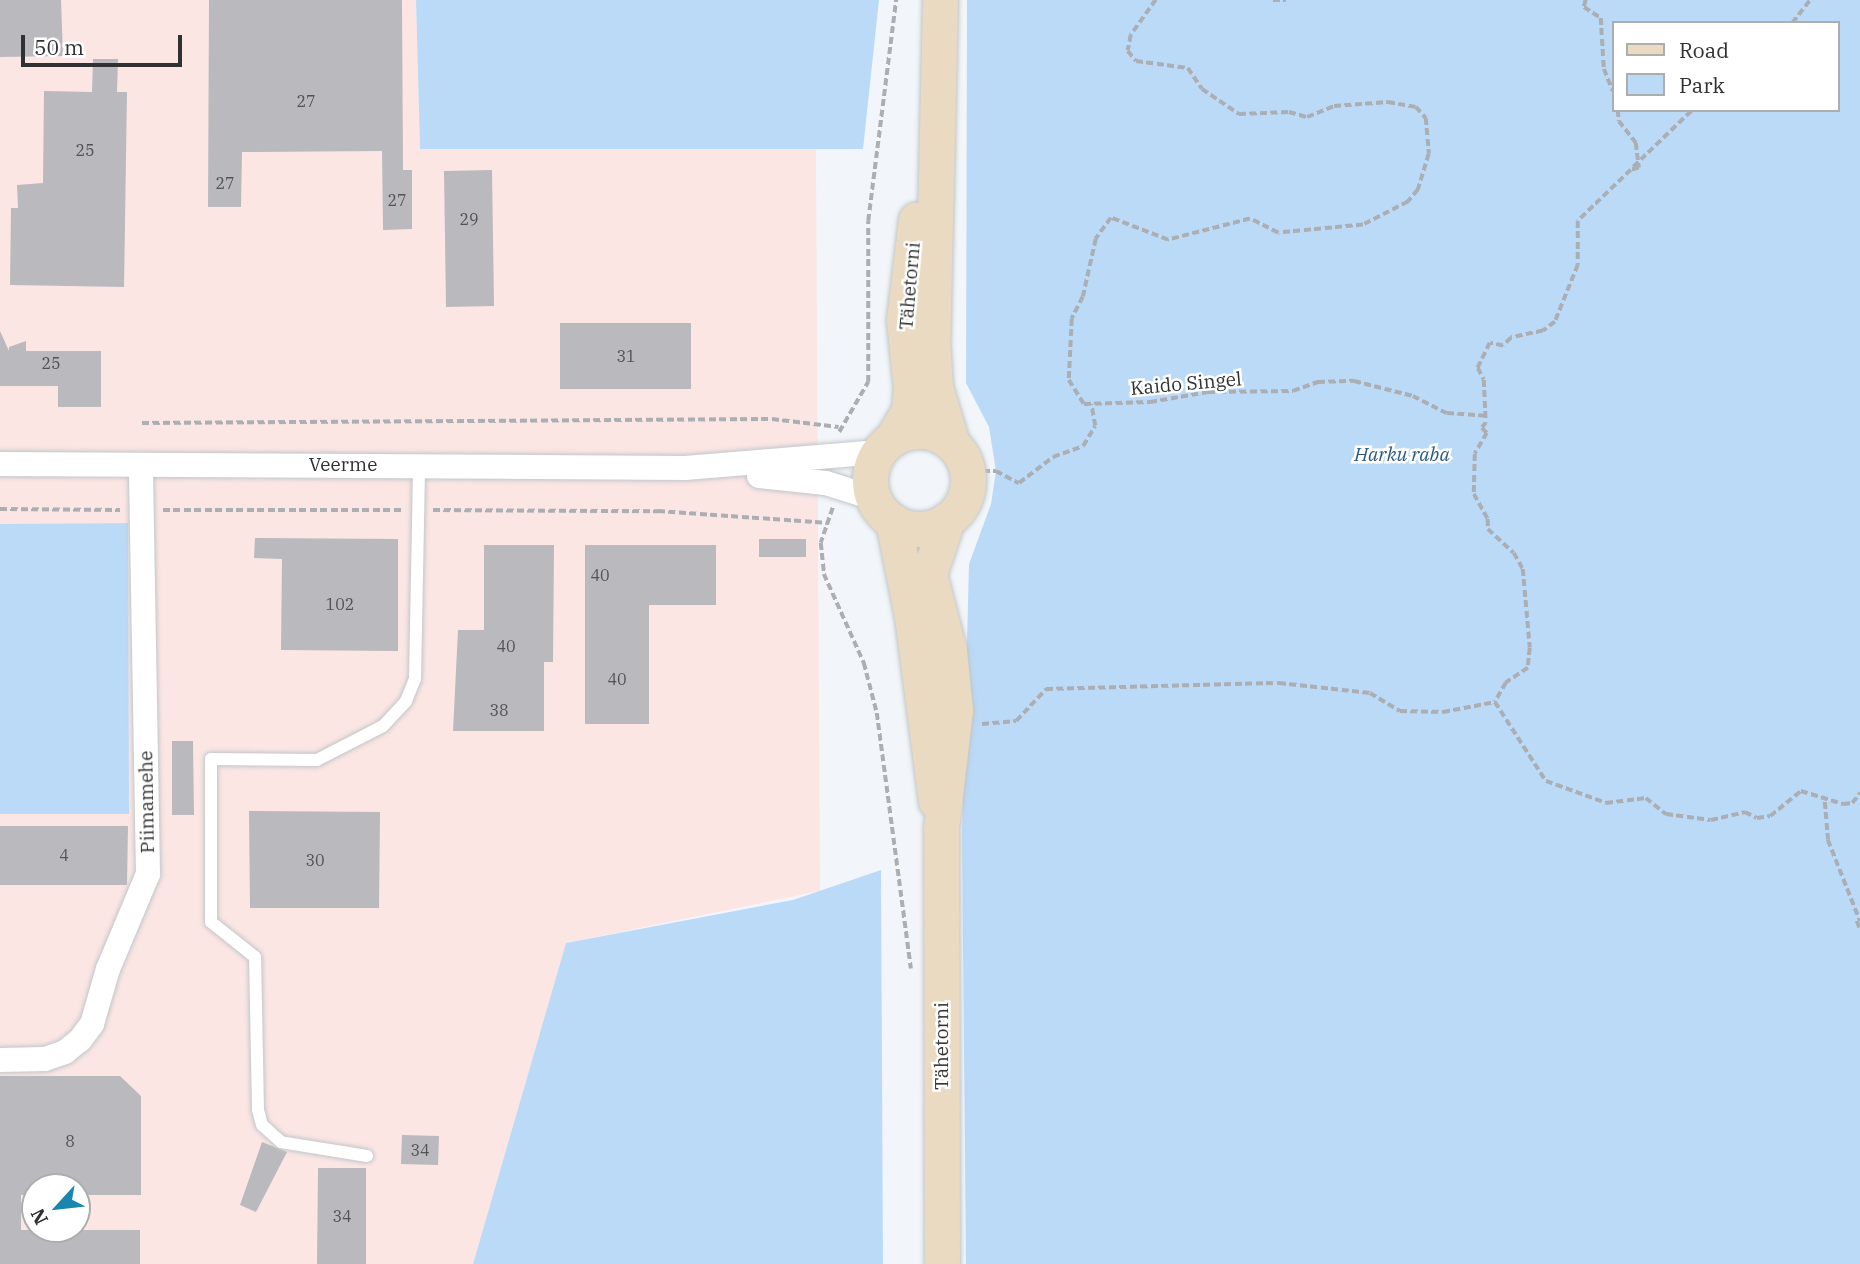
<!DOCTYPE html>
<meta charset="utf-8">
<style>
body{margin:0}
#map{position:relative;width:1860px;height:1264px;overflow:hidden;background:#f2f6fa;font-family:"IBM Plex Serif",serif}
div>[style]{position:absolute}
[style*='--x']{left:calc(var(--x)*1px);top:calc(var(--y)*1px);width:calc(var(--w)*1px);rotate:calc(var(--a)*1deg)}
.industrial>*{inset:0;background:#fbe6e4}
.green>*{inset:0;background:#bbdaf8}
.building>*{inset:0;background:#bab9be}
.path>*{height:3.5px;margin-top:-1.75px;transform-origin:0;background:repeating-linear-gradient(90deg,#abaeb2 0 7px,transparent 0 10.5px)}
.roads{filter:drop-shadow(0 0 2px #c2c6c9) drop-shadow(0 0 2px #c2c6c9)}
.lane>*{height:12px;margin:-6px;padding:0 6px;transform-origin:6px;border-radius:6px;background:#fff}
.street>*{height:24px;margin:-12px;padding:0 12px;transform-origin:12px;border-radius:12px;background:#fff}
.secondary>*{height:35px;margin:-17.5px;padding:0 17.5px;transform-origin:17.5px;border-radius:17.5px;background:#eadac1}
.secondary>.ring{margin:-17.5px;padding:0;box-sizing:content-box;background:none;border:35px solid #eadac1;border-radius:50%}
span{translate:-50% -50%;white-space:nowrap;text-align:center;line-height:1.15;-webkit-text-stroke:5px #fff;paint-order:stroke}
.number-label{font-size:16px;color:#525356}
.number-label span{-webkit-text-stroke-width:0}
.street-label{font-size:19px;color:#303133}
.park-label{font-size:19px;color:#2b5a84;font-style:italic}
.legend{position:absolute;left:1612px;top:21px;width:228px;height:91px;box-sizing:border-box;background:#fff;border:2px solid #acadad;margin:0;padding:9px 12px;list-style:none;font-size:21px;color:#303133}
.legend li{display:flex;align-items:center;gap:14px;height:35px}
.legend b{width:35px;border:2px solid #acadad}
.north{position:absolute;left:21px;top:1173px;width:70px;height:70px;box-sizing:border-box;background:#fff;border:2px solid #acadad;border-radius:50%;rotate:243deg;font-size:19px;font-weight:700;line-height:28px;text-align:center;color:#303133}
.north::after{content:'';display:block;margin:auto;width:24px;height:32px;background:#1a85ad;clip-path:polygon(50% 0,100% 100%,50% 72%,0 100%)}
.scale{position:absolute;left:21px;top:35px;width:161px;height:32px;box-sizing:border-box;border:4px solid #303133;border-top:0;padding-left:9px;font-size:21px;line-height:24px;white-space:nowrap;color:#303133;-webkit-text-stroke:5px #fff;paint-order:stroke}
</style>
<div id="map">
<div class="industrial">
<div style="clip-path:polygon(evenodd,0 0,416px 0,420px 149px,816px 148px,820px 891px,566px 943px,473px 1264px,0 1264px,0 814px,128px 814px,128px 523px,0 524px,0 0,35px 1187px,77px 1187px,77px 1229px,35px 1229px,35px 1187px)"></div>
</div>
<div class="green">
<div style="clip-path:polygon(416px 0,879px 0,863px 149px,420px 149px)"></div>
<div style="clip-path:polygon(evenodd,967px 0,1860px 0,1860px 1264px,966px 1264px,962px 835px,969px 564px,991px 504px,996px 471px,989px 427px,966px 383px,967px 0,1613px 23px,1837px 23px,1837px 110px,1613px 110px,1613px 23px)"></div>
<div style="clip-path:polygon(128px 523px,129px 814px,0 814px,0 524px)"></div>
<div style="clip-path:polygon(881px 870px,883px 1264px,473px 1264px,566px 943px,793px 900px)"></div>
</div>
<div class="building">
<div style="clip-path:polygon(0 0,61px 0,63px 56px,0 57px)"></div>
<div style="clip-path:polygon(209px 0,402px 0,403px 170px,412px 170px,412px 229px,383px 230px,382px 151px,242px 152px,241px 207px,208px 207px)"></div>
<div style="clip-path:polygon(93px 59px,118px 59px,117px 92px,127px 92px,124px 287px,10px 285px,11px 208px,18px 208px,17px 185px,43px 183px,44px 91px,92px 92px)"></div>
<div style="clip-path:polygon(492px 170px,494px 306px,446px 307px,444px 171px)"></div>
<div style="clip-path:polygon(560px 323px,691px 323px,691px 389px,560px 389px)"></div>
<div style="clip-path:polygon(0 331px,9px 351px,9px 347px,26px 341px,26px 351px,101px 351px,101px 407px,58px 407px,58px 386px,0 386px)"></div>
<div style="clip-path:polygon(255px 538px,398px 539px,398px 651px,281px 650px,282px 559px,254px 558px)"></div>
<div style="clip-path:polygon(759px 539px,806px 539px,806px 557px,759px 557px)"></div>
<div style="clip-path:polygon(484px 545px,554px 545px,553px 662px,544px 662px,544px 731px,453px 731px,458px 630px,484px 630px)"></div>
<div style="clip-path:polygon(585px 545px,716px 545px,716px 605px,649px 605px,649px 724px,585px 724px)"></div>
<div style="clip-path:polygon(172px 741px,193px 741px,194px 815px,172px 815px)"></div>
<div style="clip-path:polygon(249px 811px,380px 812px,379px 908px,250px 908px)"></div>
<div style="clip-path:polygon(0 826px,128px 826px,127px 885px,0 885px)"></div>
<div style="clip-path:polygon(0 1076px,120px 1076px,141px 1096px,141px 1195px,77px 1195px,77px 1187px,35px 1187px,35px 1195px,21px 1195px,21px 1230px,140px 1230px,140px 1264px,0 1264px)"></div>
<div style="clip-path:polygon(402px 1135px,439px 1136px,438px 1165px,401px 1164px)"></div>
<div style="clip-path:polygon(262px 1142px,287px 1152px,256px 1212px,240px 1205px)"></div>
<div style="clip-path:polygon(318px 1168px,366px 1168px,366px 1264px,317px 1264px)"></div>
</div>
<div class="path">
<div style="--x:1156;--y:0;--w:43;--a:125.5"></div>
<div style="--x:1131;--y:35;--w:16;--a:101"></div>
<div style="--x:1128;--y:51;--w:13;--a:51"></div>
<div style="--x:1136;--y:61;--w:52;--a:7.7"></div>
<div style="--x:1188;--y:68;--w:25;--a:56"></div>
<div style="--x:1202;--y:89;--w:45;--a:34"></div>
<div style="--x:1239;--y:114;--w:50;--a:-2.3"></div>
<div style="--x:1289;--y:112;--w:19;--a:16"></div>
<div style="--x:1307;--y:117;--w:29;--a:-22"></div>
<div style="--x:1334;--y:106;--w:54;--a:-4.2"></div>
<div style="--x:1388;--y:102;--w:28;--a:10"></div>
<div style="--x:1416;--y:107;--w:15;--a:48"></div>
<div style="--x:1426;--y:118;--w:36;--a:85"></div>
<div style="--x:1429;--y:154;--w:38;--a:107"></div>
<div style="--x:1418;--y:190;--w:16;--a:130"></div>
<div style="--x:1408;--y:202;--w:51;--a:152.9"></div>
<div style="--x:1363;--y:225;--w:85;--a:174.6"></div>
<div style="--x:1278;--y:233;--w:31;--a:-153"></div>
<div style="--x:1250;--y:219;--w:85;--a:165.6"></div>
<div style="--x:1168;--y:240;--w:61;--a:-158.9"></div>
<div style="--x:1111;--y:218;--w:26;--a:126"></div>
<div style="--x:1096;--y:239;--w:59;--a:102.6"></div>
<div style="--x:1083;--y:297;--w:25;--a:117"></div>
<div style="--x:1072;--y:319;--w:61;--a:92.8"></div>
<div style="--x:1069;--y:380;--w:28;--a:58"></div>
<div style="--x:1084;--y:404;--w:66;--a:-1.7"></div>
<div style="--x:1150;--y:402;--w:59;--a:-9.8"></div>
<div style="--x:1208;--y:392;--w:85;--a:-0.7"></div>
<div style="--x:1293;--y:391;--w:27;--a:-20"></div>
<div style="--x:1318;--y:382;--w:36;--a:-2"></div>
<div style="--x:1354;--y:381;--w:61;--a:14.3"></div>
<div style="--x:1413;--y:396;--w:38;--a:27"></div>
<div style="--x:1447;--y:413;--w:39;--a:4"></div>
<div style="--x:1273;--y:0;--w:13;--a:0"></div>
<div style="--x:1586;--y:0;--w:7;--a:106"></div>
<div style="--x:1584;--y:7;--w:20;--a:33"></div>
<div style="--x:1601;--y:18;--w:51;--a:86.6"></div>
<div style="--x:1604;--y:69;--w:24;--a:68"></div>
<div style="--x:1792;--y:23;--w:29;--a:-52"></div>
<div style="--x:1618;--y:110;--w:11;--a:85"></div>
<div style="--x:1619;--y:121;--w:28;--a:52"></div>
<div style="--x:1636;--y:143;--w:25;--a:83"></div>
<div style="--x:1639;--y:168;--w:8;--a:166"></div>
<div style="--x:1631;--y:170;--w:74;--a:136.1"></div>
<div style="--x:1578;--y:221;--w:44;--a:90"></div>
<div style="--x:1578;--y:265;--w:61;--a:112"></div>
<div style="--x:1555;--y:322;--w:15;--a:143"></div>
<div style="--x:1543;--y:331;--w:33;--a:168"></div>
<div style="--x:1511;--y:338;--w:11;--a:135"></div>
<div style="--x:1503;--y:346;--w:13;--a:-167"></div>
<div style="--x:1490;--y:343;--w:28;--a:116"></div>
<div style="--x:1478;--y:368;--w:13;--a:63"></div>
<div style="--x:1484;--y:380;--w:43;--a:87.3"></div>
<div style="--x:1486;--y:423;--w:6;--a:129"></div>
<div style="--x:1482;--y:428;--w:7;--a:45"></div>
<div style="--x:1487;--y:433;--w:24;--a:120"></div>
<div style="--x:1475;--y:454;--w:40;--a:91.4"></div>
<div style="--x:1474;--y:494;--w:29;--a:61"></div>
<div style="--x:1488;--y:519;--w:10;--a:90"></div>
<div style="--x:1488;--y:529;--w:35;--a:43"></div>
<div style="--x:1514;--y:553;--w:18;--a:61"></div>
<div style="--x:1523;--y:569;--w:79;--a:84.9"></div>
<div style="--x:1530;--y:648;--w:20;--a:96"></div>
<div style="--x:1528;--y:668;--w:27;--a:146"></div>
<div style="--x:1506;--y:683;--w:22;--a:120"></div>
<div style="--x:1495;--y:702;--w:94;--a:57.2"></div>
<div style="--x:1546;--y:781;--w:64;--a:20.1"></div>
<div style="--x:1606;--y:803;--w:40;--a:-7.1"></div>
<div style="--x:1646;--y:798;--w:26;--a:39"></div>
<div style="--x:1666;--y:814;--w:45;--a:7.6"></div>
<div style="--x:1711;--y:820;--w:35;--a:-13"></div>
<div style="--x:1745;--y:812;--w:13;--a:27"></div>
<div style="--x:1757;--y:818;--w:13;--a:-9"></div>
<div style="--x:1770;--y:816;--w:40;--a:-39"></div>
<div style="--x:1801;--y:791;--w:44;--a:17.2"></div>
<div style="--x:1843;--y:804;--w:9;--a:-6"></div>
<div style="--x:1852;--y:803;--w:13;--a:-51"></div>
<div style="--x:1633;--y:167;--w:82;--a:-44"></div>
<div style="--x:142;--y:423;--w:630;--a:-0.36"></div>
<div style="--x:772;--y:419;--w:67;--a:6.8"></div>
<div style="--x:839;--y:432;--w:58;--a:-59.9"></div>
<div style="--x:868;--y:382;--w:161;--a:-90"></div>
<div style="--x:868;--y:221;--w:223;--a:-82.8"></div>
<div style="--x:983;--y:471;--w:13;--a:0"></div>
<div style="--x:996;--y:471;--w:26;--a:28"></div>
<div style="--x:1019;--y:483;--w:43;--a:-37.4"></div>
<div style="--x:1053;--y:457;--w:32;--a:-20"></div>
<div style="--x:1083;--y:446;--w:23;--a:-59"></div>
<div style="--x:1095;--y:426;--w:22;--a:-100"></div>
<div style="--x:833;--y:508;--w:37;--a:109"></div>
<div style="--x:821;--y:543;--w:31;--a:84"></div>
<div style="--x:824;--y:574;--w:98;--a:65.8"></div>
<div style="--x:864;--y:663;--w:52;--a:75.4"></div>
<div style="--x:877;--y:713;--w:258;--a:82.4"></div>
<div style="--x:0;--y:509;--w:120;--a:0.5"></div>
<div style="--x:163;--y:510;--w:241;--a:0"></div>
<div style="--x:433;--y:510;--w:225;--a:0.3"></div>
<div style="--x:658;--y:511;--w:171;--a:4"></div>
<div style="--x:982;--y:724;--w:34;--a:-5"></div>
<div style="--x:1016;--y:721;--w:44;--a:-46.8"></div>
<div style="--x:1046;--y:689;--w:233;--a:-1.5"></div>
<div style="--x:1279;--y:683;--w:92;--a:6.3"></div>
<div style="--x:1370;--y:693;--w:35;--a:31"></div>
<div style="--x:1400;--y:711;--w:43;--a:1.3"></div>
<div style="--x:1443;--y:712;--w:53;--a:-10.9"></div>
<div style="--x:1825;--y:802;--w:38;--a:85"></div>
<div style="--x:1828;--y:840;--w:87;--a:68.4"></div>
<div style="--x:1857;--y:921;--w:9;--a:69"></div>
</div>
<div class="roads">
<div class="lane">
<div style="--x:367;--y:1156;--w:87;--a:-170.8"></div>
<div style="--x:281;--y:1142;--w:25;--a:-138"></div>
<div style="--x:262;--y:1125;--w:16;--a:-105"></div>
<div style="--x:258;--y:1110;--w:153;--a:-91.1"></div>
<div style="--x:255;--y:957;--w:56;--a:-141.5"></div>
<div style="--x:211;--y:922;--w:163;--a:-90"></div>
<div style="--x:211;--y:759;--w:106;--a:0.5"></div>
<div style="--x:317;--y:760;--w:74;--a:-27.3"></div>
<div style="--x:383;--y:726;--w:34;--a:-47"></div>
<div style="--x:406;--y:701;--w:24;--a:-68"></div>
<div style="--x:415;--y:679;--w:213;--a:-88.9"></div>
</div>
<div class="street">
<div style="--x:0;--y:464;--w:685;--a:0.33"></div>
<div style="--x:685;--y:468;--w:195;--a:-4.7"></div>
<div style="--x:759;--y:476;--w:67;--a:6"></div>
<div style="--x:826;--y:483;--w:49;--a:17.7"></div>
<div style="--x:0;--y:1060;--w:45;--a:-1.3"></div>
<div style="--x:45;--y:1059;--w:21;--a:-19"></div>
<div style="--x:65;--y:1052;--w:19;--a:-39"></div>
<div style="--x:80;--y:1040;--w:20;--a:-53"></div>
<div style="--x:92;--y:1024;--w:57;--a:-73.8"></div>
<div style="--x:108;--y:969;--w:103;--a:-67.2"></div>
<div style="--x:148;--y:874;--w:409;--a:-91"></div>
</div>
<div class="secondary">
<div style="--x:940;--y:0;--w:341;--a:91.3"></div>
<div style="--x:932;--y:341;--w:46;--a:86.3"></div>
<div style="--x:935;--y:387;--w:59;--a:73.4"></div>
<div class="ring" style="left:870px;top:431px;width:63px;height:63px"></div>
<div style="--x:892;--y:439;--w:33;--a:-59"></div>
<div style="--x:909;--y:411;--w:22;--a:-85"></div>
<div style="--x:911;--y:389;--w:69;--a:-95.8"></div>
<div style="--x:904;--y:320;--w:101;--a:-83.2"></div>
<div style="--x:893;--y:521;--w:97;--a:78.7"></div>
<div style="--x:912;--y:616;--w:187;--a:82.6"></div>
<div style="--x:942;--y:1264;--w:435;--a:-90.1"></div>
<div style="--x:941;--y:829;--w:120;--a:-83.3"></div>
<div style="--x:955;--y:710;--w:59;--a:-95.8"></div>
<div style="--x:949;--y:651;--w:80;--a:-104.6"></div>
<div style="--x:929;--y:574;--w:57;--a:-71.6"></div>
</div>
</div>
<div class="number-label">
<span style="left:306px;top:101px">27</span>
<span style="left:85px;top:150px">25</span>
<span style="left:225px;top:183px">27</span>
<span style="left:397px;top:200px">27</span>
<span style="left:469px;top:219px">29</span>
<span style="left:626px;top:356px">31</span>
<span style="left:51px;top:363px">25</span>
<span style="left:600px;top:575px">40</span>
<span style="left:340px;top:604px">102</span>
<span style="left:506px;top:646px">40</span>
<span style="left:617px;top:679px">40</span>
<span style="left:499px;top:710px">38</span>
<span style="left:64px;top:855px">4</span>
<span style="left:315px;top:860px">30</span>
<span style="left:70px;top:1141px">8</span>
<span style="left:420px;top:1150px">34</span>
<span style="left:342px;top:1216px">34</span>
</div>
<div class="street-label">
<span style="left:910px;top:286px;rotate:-85deg">Tähetorni</span>
<span style="left:1186px;top:384px;rotate:-5deg">Kaido Singel</span>
<span style="left:343px;top:465px">Veerme</span>
<span style="left:147px;top:802px;rotate:-91deg">Piimamehe</span>
<span style="left:942px;top:1046px;rotate:-90deg">Tähetorni</span>
</div>
<div class="park-label">
<span style="left:1402px;top:455px">Harku raba</span>
</div>
<ul class="legend">
<li><b style="height:9px;background:#eadac1"></b>Road</li>
<li><b style="height:19px;background:#bbdaf8"></b>Park</li>
</ul>
<div class="north">N</div>
<div class="scale">50 m</div>
</div>
